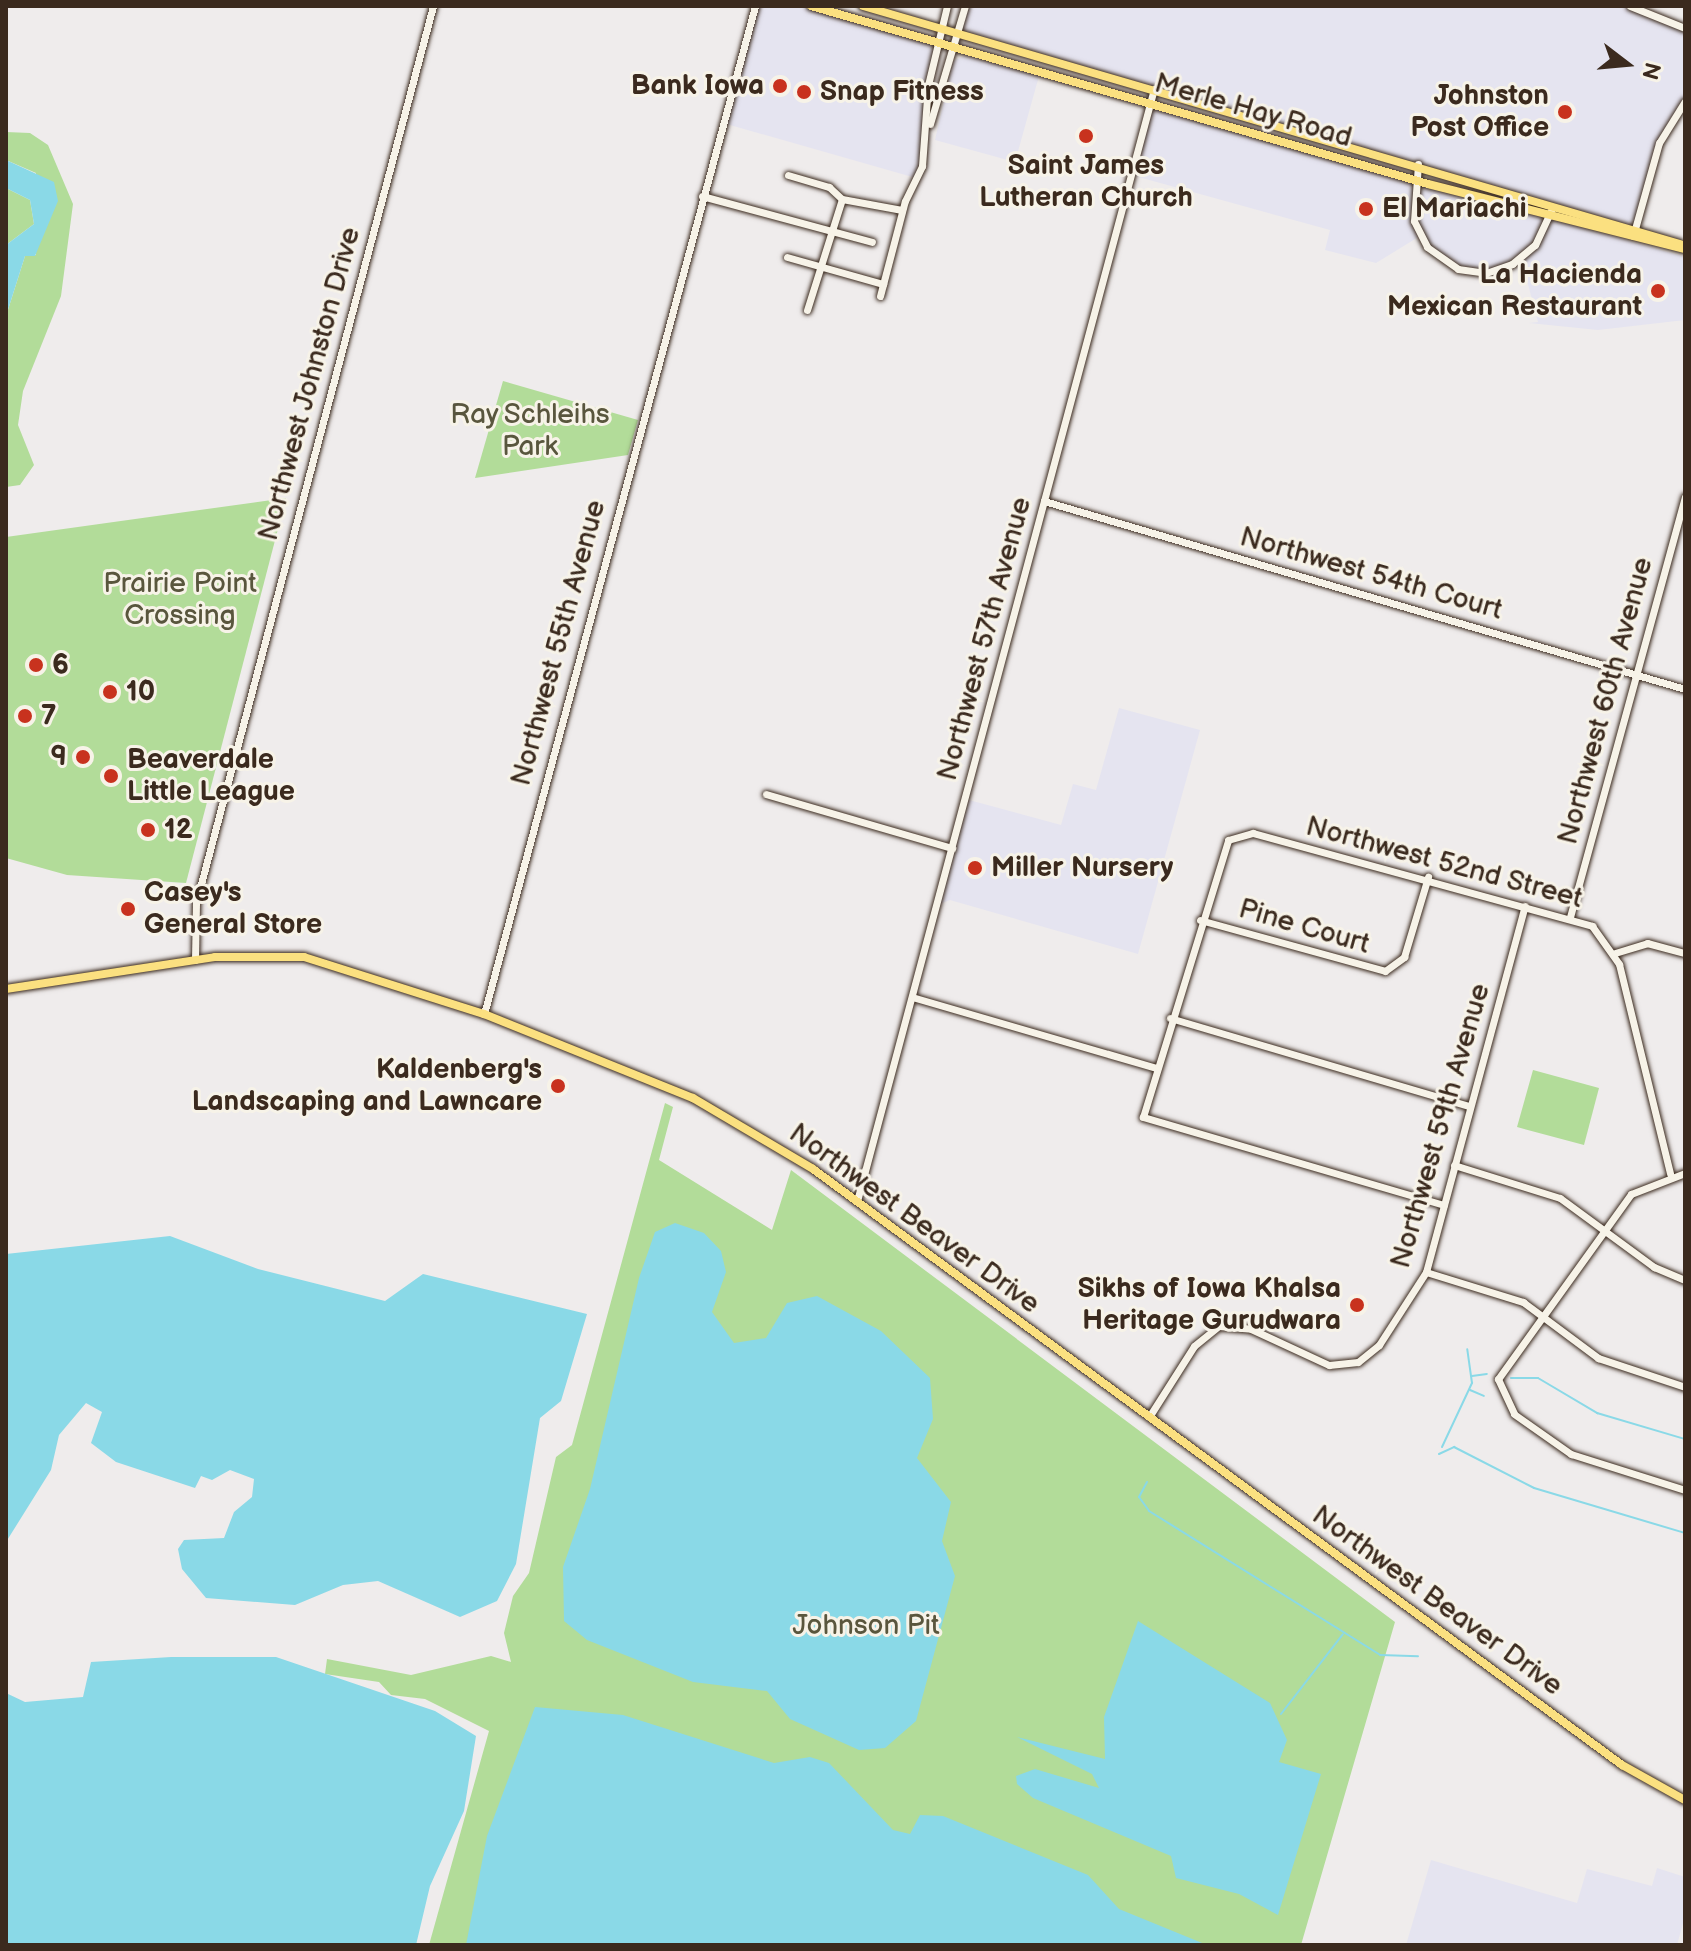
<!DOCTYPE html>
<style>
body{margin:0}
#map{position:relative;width:1691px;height:1951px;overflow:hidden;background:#efecec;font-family:"Balsamiq Sans",sans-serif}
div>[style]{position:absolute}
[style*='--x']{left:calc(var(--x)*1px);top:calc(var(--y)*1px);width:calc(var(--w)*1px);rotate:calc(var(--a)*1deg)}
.built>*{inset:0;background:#e5e4f0}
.green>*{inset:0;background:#b2dc99}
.water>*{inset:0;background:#8ad9e7}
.stream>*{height:2px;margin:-1px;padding:0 1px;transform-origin:1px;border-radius:1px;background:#8ad9e7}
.roads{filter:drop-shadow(0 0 2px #3b2a1e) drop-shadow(0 0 2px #3b2a1e)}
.minor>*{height:7px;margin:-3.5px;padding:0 3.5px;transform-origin:3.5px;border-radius:3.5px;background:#f7f3e8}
.major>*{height:8px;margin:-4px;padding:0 4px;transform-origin:4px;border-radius:4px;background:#fbe080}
.dots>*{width:22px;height:22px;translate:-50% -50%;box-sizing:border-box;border:4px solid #f7f3e8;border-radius:50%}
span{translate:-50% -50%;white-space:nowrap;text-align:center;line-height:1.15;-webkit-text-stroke:6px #f7f3e8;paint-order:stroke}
.poi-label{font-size:28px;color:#3b2a1e;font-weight:700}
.right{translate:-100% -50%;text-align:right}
.left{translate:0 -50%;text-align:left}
.street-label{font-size:28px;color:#3b2a1e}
.park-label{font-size:28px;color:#59563d}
.frame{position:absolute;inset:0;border:8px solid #3b2a1e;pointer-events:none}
.north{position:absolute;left:1587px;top:24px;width:80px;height:80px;-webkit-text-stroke:6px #f7f3e8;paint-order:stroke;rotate:106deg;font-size:22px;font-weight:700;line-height:32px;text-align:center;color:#3b2a1e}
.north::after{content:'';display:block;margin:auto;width:28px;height:36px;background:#3b2a1e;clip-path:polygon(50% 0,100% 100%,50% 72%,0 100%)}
</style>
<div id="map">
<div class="built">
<div style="clip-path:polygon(755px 6px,811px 6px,937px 42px,928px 85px,929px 136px,916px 178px,723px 123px)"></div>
<div style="clip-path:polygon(965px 6px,1630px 6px,1685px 28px,1685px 101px,1668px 126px,1635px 228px,957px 33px)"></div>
<div style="clip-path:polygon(965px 56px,1039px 76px,1015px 162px,935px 140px,953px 61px)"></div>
<div style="clip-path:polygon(1150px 105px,1685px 257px,1685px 320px,1598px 330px,1529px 323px,1538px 322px,1521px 258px,1499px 270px,1458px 269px,1420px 236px,1376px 263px,1325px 250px,1330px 230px,1135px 176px,1129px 181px)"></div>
<div style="clip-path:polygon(1119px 708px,1200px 730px,1138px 954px,950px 900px,940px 904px,969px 800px,1061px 825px,1073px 784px,1096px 790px)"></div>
<div style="clip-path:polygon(1431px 1860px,1577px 1903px,1587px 1869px,1652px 1886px,1657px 1868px,1685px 1877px,1685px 1916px,1677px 1945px,1406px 1945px)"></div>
</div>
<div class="green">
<div style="clip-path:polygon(6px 132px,30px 133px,48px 145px,73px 204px,61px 296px,23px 391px,18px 425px,34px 465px,20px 485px,6px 487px,6px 316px,25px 256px,36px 255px,36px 173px,6px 160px)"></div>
<div style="clip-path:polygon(6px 188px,30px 200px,34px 224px,6px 245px)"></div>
<div style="clip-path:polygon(503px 381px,638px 420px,628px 455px,475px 478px)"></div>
<div style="clip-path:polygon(286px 498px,186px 883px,67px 875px,6px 858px,6px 537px)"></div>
<div style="clip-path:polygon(1533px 1070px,1599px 1088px,1584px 1145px,1517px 1127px)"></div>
<div style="clip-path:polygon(665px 1103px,673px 1107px,659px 1160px,772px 1230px,791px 1170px,1395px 1622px,1301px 1945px,429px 1945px,489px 1731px,425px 1699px,391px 1695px,379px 1682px,325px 1674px,327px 1659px,411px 1675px,491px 1656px,511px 1662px,504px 1633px,513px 1596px,529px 1573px,556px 1457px,572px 1445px)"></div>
</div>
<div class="water">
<div style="clip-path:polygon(6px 160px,54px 182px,58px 201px,35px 256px,25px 256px,6px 316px,6px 245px,34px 224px,30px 200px,6px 188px)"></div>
<div style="clip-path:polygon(675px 1223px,704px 1233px,721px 1251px,726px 1272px,712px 1312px,734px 1343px,766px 1338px,787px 1303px,817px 1296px,881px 1331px,930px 1378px,933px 1419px,917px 1458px,951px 1502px,942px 1541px,955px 1576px,916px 1721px,885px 1748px,859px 1750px,790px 1719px,767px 1691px,693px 1682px,587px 1640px,564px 1621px,563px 1567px,590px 1489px,639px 1278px,655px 1232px)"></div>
<div style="clip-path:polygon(170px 1236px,258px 1269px,385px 1301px,423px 1274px,587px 1314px,561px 1401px,540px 1418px,516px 1564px,497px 1601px,460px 1617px,378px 1581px,343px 1585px,295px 1605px,206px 1598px,182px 1569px,178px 1549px,184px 1540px,224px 1538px,234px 1512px,252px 1497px,254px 1479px,230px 1470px,212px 1480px,201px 1476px,195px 1488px,116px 1462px,91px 1443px,102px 1412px,86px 1403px,59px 1435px,51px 1470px,6px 1542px,6px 1254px)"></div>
<div style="clip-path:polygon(1138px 1621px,1270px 1703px,1287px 1740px,1279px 1762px,1321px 1774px,1278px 1915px,1239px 1894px,1176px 1878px,1171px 1856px,1033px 1798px,1017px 1784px,1016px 1776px,1035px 1769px,1099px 1788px,1092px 1774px,1017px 1737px,1105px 1759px,1104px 1717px)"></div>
<div style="clip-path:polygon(171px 1657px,276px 1657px,435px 1711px,476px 1736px,464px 1811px,430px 1886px,416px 1945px,6px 1945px,6px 1693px,25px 1702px,83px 1697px,91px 1662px)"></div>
<div style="clip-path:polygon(535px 1707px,623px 1715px,774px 1763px,810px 1757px,829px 1763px,893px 1830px,910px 1834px,920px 1815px,943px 1816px,1088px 1875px,1119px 1909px,1207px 1945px,466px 1945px,487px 1836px)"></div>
</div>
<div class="stream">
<div style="--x:1472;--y:1376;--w:15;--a:-8"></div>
<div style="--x:1511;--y:1378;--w:27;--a:0"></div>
<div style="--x:1538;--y:1378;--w:69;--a:30.7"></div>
<div style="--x:1597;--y:1413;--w:92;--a:16.5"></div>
<div style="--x:1470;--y:1390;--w:15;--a:23"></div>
<div style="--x:1442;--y:1447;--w:71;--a:-64.9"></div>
<div style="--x:1472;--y:1383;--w:34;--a:-98"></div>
<div style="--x:1439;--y:1454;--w:17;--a:-25"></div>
<div style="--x:1454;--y:1447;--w:90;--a:27.1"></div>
<div style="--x:1534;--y:1488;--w:158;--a:16.6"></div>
<div style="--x:1147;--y:1482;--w:17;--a:118"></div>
<div style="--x:1139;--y:1497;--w:17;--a:54"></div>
<div style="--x:1149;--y:1511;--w:272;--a:31.9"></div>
<div style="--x:1380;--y:1655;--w:38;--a:2"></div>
<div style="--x:1281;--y:1714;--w:101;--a:-52.2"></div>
</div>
<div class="roads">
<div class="minor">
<div style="--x:1630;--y:6;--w:59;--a:21.8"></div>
<div style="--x:930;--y:124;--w:123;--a:-73.5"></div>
<div style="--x:1418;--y:164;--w:57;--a:94"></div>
<div style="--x:1414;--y:221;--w:29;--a:63"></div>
<div style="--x:1427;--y:247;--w:38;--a:35"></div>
<div style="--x:1458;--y:269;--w:28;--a:8"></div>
<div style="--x:1486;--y:273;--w:28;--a:-19"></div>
<div style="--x:1512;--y:264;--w:30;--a:-40"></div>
<div style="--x:1535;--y:245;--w:38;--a:-65"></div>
<div style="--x:788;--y:175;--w:43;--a:16.3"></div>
<div style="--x:829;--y:187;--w:18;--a:43"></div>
<div style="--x:842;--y:199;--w:61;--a:10.4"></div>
<div style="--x:702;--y:196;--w:176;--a:15.1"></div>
<div style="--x:1633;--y:236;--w:97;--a:-74.4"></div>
<div style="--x:1659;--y:143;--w:49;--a:-58.2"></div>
<div style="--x:787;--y:257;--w:100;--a:15.7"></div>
<div style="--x:880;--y:296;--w:98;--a:-75.3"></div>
<div style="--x:905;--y:201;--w:39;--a:-64"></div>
<div style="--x:922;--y:166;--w:81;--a:-85.8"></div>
<div style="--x:928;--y:85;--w:81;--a:-76.5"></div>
<div style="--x:807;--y:310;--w:116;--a:-72.5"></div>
<div style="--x:1044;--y:501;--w:668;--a:16.35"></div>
<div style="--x:766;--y:794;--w:194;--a:16.2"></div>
<div style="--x:1570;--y:917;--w:436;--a:-74.7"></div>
<div style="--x:1200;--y:920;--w:192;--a:15.4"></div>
<div style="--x:1385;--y:971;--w:24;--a:-36"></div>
<div style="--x:1404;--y:957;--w:84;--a:-73.3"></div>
<div style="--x:1615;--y:953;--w:34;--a:-17"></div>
<div style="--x:1647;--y:943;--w:39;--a:15"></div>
<div style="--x:195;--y:960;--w:57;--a:-89"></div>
<div style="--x:196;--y:903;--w:928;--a:-75.2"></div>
<div style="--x:912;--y:997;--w:254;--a:16.2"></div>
<div style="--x:484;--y:1014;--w:1044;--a:-74.95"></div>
<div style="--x:1170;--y:1018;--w:312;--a:16.4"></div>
<div style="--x:1454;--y:1165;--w:111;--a:17.3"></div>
<div style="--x:1560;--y:1198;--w:117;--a:36.3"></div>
<div style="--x:1654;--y:1267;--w:34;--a:23"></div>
<div style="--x:1685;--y:1173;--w:58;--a:158.7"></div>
<div style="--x:1631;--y:1194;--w:228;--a:125.7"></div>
<div style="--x:1498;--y:1379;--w:38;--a:65"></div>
<div style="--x:1514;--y:1414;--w:70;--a:35.1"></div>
<div style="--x:1571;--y:1454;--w:120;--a:17.5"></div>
<div style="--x:857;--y:1201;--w:1151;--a:-75.05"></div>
<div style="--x:1444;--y:1205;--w:314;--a:-163.7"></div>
<div style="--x:1143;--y:1117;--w:290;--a:-72.9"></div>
<div style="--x:1228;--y:840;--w:26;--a:-16"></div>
<div style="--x:1253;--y:833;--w:352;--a:15.3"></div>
<div style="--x:1592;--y:926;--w:47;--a:54.6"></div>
<div style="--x:1619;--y:964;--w:216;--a:76.3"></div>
<div style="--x:1426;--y:1272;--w:102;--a:17.2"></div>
<div style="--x:1523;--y:1302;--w:94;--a:36.7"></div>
<div style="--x:1598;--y:1358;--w:92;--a:18.4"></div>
<div style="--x:1149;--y:1417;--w:84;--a:-57.6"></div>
<div style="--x:1194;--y:1346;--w:32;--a:-39"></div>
<div style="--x:1219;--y:1326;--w:32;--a:5"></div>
<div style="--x:1251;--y:1329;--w:86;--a:24.8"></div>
<div style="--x:1329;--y:1365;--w:29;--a:-6"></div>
<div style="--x:1358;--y:1362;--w:27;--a:-39"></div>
<div style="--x:1379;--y:1345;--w:87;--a:-57.2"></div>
<div style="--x:1426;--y:1272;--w:379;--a:-74.9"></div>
</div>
<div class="major">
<div style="--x:811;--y:6;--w:642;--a:16.09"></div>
<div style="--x:1428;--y:184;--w:265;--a:14.2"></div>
<div style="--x:863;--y:6;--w:851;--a:16.24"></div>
<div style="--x:6;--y:989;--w:211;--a:-8.7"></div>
<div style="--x:215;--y:957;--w:89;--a:0"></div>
<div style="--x:304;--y:957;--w:189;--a:17.6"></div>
<div style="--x:484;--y:1014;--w:225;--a:21.9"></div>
<div style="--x:693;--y:1098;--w:139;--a:30.6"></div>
<div style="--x:813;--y:1169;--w:1005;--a:36.38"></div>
<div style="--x:1622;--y:1765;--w:72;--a:29.1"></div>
</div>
</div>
<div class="dots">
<div style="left:780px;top:86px;background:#c8321e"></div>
<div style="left:804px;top:92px;background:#c8321e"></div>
<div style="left:1565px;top:112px;background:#c8321e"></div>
<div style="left:1086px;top:136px;background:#c8321e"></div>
<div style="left:1366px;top:209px;background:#c8321e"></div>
<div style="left:1658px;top:291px;background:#c8321e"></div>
<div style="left:36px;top:665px;background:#c8321e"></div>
<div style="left:110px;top:692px;background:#c8321e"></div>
<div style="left:25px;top:716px;background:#c8321e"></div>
<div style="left:83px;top:757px;background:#c8321e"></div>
<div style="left:111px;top:776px;background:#c8321e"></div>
<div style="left:148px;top:830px;background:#c8321e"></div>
<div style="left:975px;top:868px;background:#c8321e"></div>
<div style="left:128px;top:909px;background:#c8321e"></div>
<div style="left:558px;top:1086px;background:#c8321e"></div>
<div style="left:1357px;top:1305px;background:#c8321e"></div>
</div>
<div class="poi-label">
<span class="right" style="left:764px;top:86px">Bank Iowa</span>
<span class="left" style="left:820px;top:92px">Snap Fitness</span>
<span class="right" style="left:1549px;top:112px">Johnston<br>Post Office</span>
<span style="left:1086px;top:182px">Saint James<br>Lutheran Church</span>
<span class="left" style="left:1382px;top:209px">El Mariachi</span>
<span class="right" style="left:1642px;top:291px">La Hacienda<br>Mexican Restaurant</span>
<span class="left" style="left:52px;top:665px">6</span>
<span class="left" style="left:126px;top:692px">10</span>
<span class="left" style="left:41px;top:716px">7</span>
<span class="right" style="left:67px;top:757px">9</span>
<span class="left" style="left:127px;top:776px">Beaverdale<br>Little League</span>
<span class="left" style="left:164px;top:830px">12</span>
<span class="left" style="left:991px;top:868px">Miller Nursery</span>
<span class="left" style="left:144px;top:909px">Casey's<br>General Store</span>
<span class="right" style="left:542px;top:1086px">Kaldenberg's<br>Landscaping and Lawncare</span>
<span class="right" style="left:1341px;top:1305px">Sikhs of Iowa Khalsa<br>Heritage Gurudwara</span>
</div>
<div class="street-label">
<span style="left:1253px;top:111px;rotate:16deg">Merle Hay Road</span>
<span style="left:310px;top:384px;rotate:-75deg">Northwest Johnston Drive</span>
<span style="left:1371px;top:574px;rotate:16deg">Northwest 54th Court</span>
<span style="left:985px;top:639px;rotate:-75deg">Northwest 57th Avenue</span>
<span style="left:559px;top:643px;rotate:-75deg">Northwest 55th Avenue</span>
<span style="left:1606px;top:701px;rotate:-75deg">Northwest 60th Avenue</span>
<span style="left:1444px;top:863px;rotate:15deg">Northwest 52nd Street</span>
<span style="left:1304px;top:927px;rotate:16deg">Pine Court</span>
<span style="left:1441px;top:1126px;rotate:-74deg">Northwest 59th Avenue</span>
<span style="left:914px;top:1219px;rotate:36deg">Northwest Beaver Drive</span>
<span style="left:1437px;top:1601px;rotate:36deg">Northwest Beaver Drive</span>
</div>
<div class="park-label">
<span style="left:530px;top:431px">Ray Schleihs<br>Park</span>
<span style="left:180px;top:600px">Prairie Point<br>Crossing</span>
<span style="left:866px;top:1626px">Johnson Pit</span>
</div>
<div class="frame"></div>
<div class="north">N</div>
</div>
